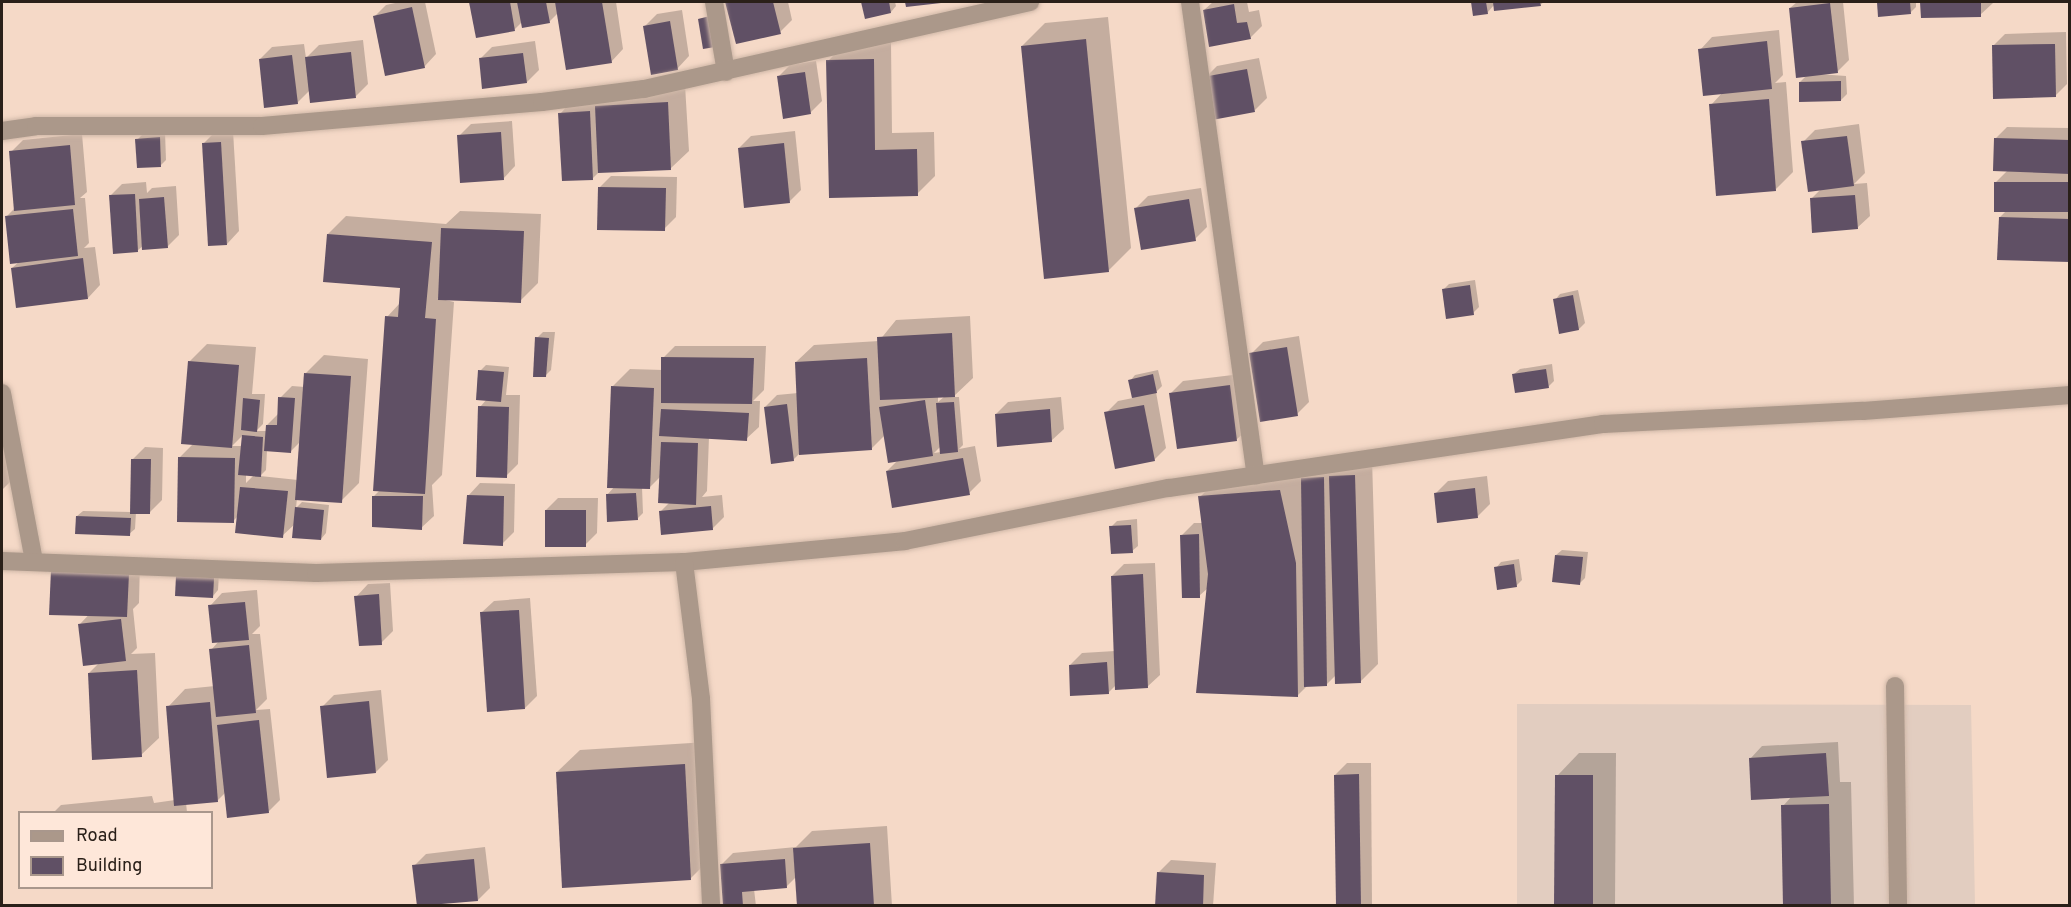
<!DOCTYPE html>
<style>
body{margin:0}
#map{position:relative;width:2071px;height:907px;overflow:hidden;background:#f5d9c7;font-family:Overpass,sans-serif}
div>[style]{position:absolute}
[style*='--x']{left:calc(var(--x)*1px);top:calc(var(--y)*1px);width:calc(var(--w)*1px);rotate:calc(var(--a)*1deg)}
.education>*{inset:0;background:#e2cdc0}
.shadow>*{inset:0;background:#0003}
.building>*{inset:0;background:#605065}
.roads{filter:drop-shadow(0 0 2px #d0b8a8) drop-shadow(0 0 2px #d0b8a8)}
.minor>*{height:18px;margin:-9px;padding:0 9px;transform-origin:9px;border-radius:9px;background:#ab988a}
span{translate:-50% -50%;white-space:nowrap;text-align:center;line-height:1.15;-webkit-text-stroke:6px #fee7d9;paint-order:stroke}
.frame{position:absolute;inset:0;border:3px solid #2a2019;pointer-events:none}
.legend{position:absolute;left:18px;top:811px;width:195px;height:78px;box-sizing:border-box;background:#fee7d9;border:2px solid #a9978c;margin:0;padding:8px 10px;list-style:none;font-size:18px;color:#2a2019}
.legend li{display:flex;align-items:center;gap:12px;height:30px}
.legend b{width:30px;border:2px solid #a9978c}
</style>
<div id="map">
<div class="education">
<div style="clip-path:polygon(1517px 704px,1971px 705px,1975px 905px,1517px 906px)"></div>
</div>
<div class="shadow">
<div style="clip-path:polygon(400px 2px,425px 2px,436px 54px,424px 67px,374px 17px,386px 5px)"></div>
<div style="clip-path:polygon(471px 2px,616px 2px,623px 49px,611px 62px,558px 13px,549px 22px,522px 22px,514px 30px,477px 36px)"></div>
<div style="clip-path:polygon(727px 2px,788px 2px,792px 20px,780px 32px,737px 43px)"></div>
<div style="clip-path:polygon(862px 2px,895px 2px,896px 6px,891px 12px,866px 17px)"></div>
<div style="clip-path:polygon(1213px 2px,1247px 2px,1249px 12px,1259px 10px,1262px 26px,1250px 38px,1204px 10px)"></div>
<div style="clip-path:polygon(1472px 2px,1544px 2px,1540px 5px,1494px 5px,1487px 13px,1475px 15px)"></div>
<div style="clip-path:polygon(1797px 2px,1843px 2px,1849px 60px,1837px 72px,1818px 74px,1846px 76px,1847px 94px,1841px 100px,1800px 82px,1807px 75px,1790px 8px)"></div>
<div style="clip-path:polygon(1878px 2px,1916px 2px,1916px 7px,1910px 13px,1879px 15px)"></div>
<div style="clip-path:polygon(1922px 2px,1992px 2px,1993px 3px,1980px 15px,1922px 16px)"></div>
<div style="clip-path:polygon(682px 10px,689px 56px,677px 69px,645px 26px,657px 14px)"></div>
<div style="clip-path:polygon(1108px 17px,1131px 248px,1108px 271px,1022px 46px,1045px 23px)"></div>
<div style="clip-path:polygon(1779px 30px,1783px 75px,1775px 83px,1786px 82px,1793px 172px,1776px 189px,1711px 105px,1723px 92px,1700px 50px,1712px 37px)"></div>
<div style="clip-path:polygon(2066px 32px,2067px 84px,2055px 96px,1993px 46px,2005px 34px)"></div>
<div style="clip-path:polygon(363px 40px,368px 84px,356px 96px,310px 90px,297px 103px,260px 59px,272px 47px,304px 44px,306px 58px,319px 45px)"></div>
<div style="clip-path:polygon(535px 41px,539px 70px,527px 82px,480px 59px,492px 47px)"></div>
<div style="clip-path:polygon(891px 42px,892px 133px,934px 132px,935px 176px,917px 194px,830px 196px,828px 61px,846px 43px)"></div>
<div style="clip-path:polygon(1259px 58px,1267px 98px,1255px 110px,1205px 78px,1217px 66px)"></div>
<div style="clip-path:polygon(816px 61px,822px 101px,810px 113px,778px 77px,790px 65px)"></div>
<div style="clip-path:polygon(685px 85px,689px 151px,671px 168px,599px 172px,593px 178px,560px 114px,572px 101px)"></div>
<div style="clip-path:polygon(512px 121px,515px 166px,503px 179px,459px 136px,471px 124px)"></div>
<div style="clip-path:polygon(1859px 124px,1865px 173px,1854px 184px,1867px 183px,1870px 216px,1857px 228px,1811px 199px,1821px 189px,1803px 142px,1815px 130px)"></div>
<div style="clip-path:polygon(2007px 127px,2070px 128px,2070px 260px,2000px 217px,2007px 210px,1996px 182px,2008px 170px,1995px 139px)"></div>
<div style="clip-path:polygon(233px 131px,239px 231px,227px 244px,203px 144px,215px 132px)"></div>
<div style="clip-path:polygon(795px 131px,801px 190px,789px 202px,739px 148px,751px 136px)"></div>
<div style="clip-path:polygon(165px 132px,166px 160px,161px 165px,137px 140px,143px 134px)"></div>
<div style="clip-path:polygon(82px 134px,87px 192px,80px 198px,85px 198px,89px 243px,84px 248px,95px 247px,100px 285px,88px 298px,12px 268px,20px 261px,7px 216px,15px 208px,11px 152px,23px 140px)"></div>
<div style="clip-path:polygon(611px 176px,677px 177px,676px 217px,664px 229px,599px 188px)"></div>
<div style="clip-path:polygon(146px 182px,147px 193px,152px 188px,176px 186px,179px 235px,167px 247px,144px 245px,137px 251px,110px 196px,122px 184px)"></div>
<div style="clip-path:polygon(1201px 188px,1207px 227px,1195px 239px,1136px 208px,1148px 196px)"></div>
<div style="clip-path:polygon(460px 211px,541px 214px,538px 283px,520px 301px,437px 298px,454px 302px,442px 475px,432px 485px,434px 516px,421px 528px,374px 496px,380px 490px,387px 317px,400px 303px,402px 287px,328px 234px,346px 216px,446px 224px)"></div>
<div style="clip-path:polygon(1475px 280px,1479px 307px,1473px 313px,1443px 290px,1449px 284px)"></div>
<div style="clip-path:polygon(1578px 290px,1585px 323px,1579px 329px,1561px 332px,1555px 300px,1560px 294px)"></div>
<div style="clip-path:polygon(evenodd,970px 316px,973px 378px,953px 397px,959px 397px,963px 445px,959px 449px,975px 446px,981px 481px,969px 493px,887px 471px,898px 460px,885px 435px,871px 449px,800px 453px,793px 460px,765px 407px,777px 395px,798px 393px,796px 362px,814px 345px,879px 341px,896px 320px,970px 316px,938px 396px,945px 396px,938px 402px,938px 396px,970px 316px,941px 446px,941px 452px,934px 453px,941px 446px)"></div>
<div style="clip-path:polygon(543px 332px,555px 332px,551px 370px,545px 376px,537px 338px)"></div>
<div style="clip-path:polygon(1299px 336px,1309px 402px,1297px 414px,1251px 354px,1263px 342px)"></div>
<div style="clip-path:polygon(evenodd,207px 344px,256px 347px,252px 394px,265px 394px,263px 424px,256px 431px,267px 431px,267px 425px,279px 413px,280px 398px,292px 386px,305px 387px,306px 373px,324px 355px,368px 359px,359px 483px,341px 501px,297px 498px,296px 508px,302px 502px,329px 505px,326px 533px,321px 539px,295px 524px,282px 536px,238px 516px,233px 521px,180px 457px,194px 443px,189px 362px,207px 344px,243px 435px,242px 446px,232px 446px,243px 435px,207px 344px,301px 441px,298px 480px,260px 476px,266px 470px,267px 450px,291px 451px,301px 441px,207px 344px,246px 474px,254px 475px,246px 483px,246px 474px)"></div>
<div style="clip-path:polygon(675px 346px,766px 346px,764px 390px,753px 401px,760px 401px,759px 427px,746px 439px,709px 437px,707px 491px,702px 497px,722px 495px,724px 517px,712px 529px,661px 511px,670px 502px,661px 476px,649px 488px,642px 487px,643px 513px,637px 519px,607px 495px,615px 486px,613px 386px,630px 369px,663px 370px,663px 358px)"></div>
<div style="clip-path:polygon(1552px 364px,1554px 381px,1548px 387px,1514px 374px,1520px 369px)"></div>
<div style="clip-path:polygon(486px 365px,509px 367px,506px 395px,520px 395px,518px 464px,506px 476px,480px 407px,487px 399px,480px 371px)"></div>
<div style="clip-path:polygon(1158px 370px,1162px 386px,1156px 392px,1166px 448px,1154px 460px,1106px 413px,1118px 401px,1133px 398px,1130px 381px,1135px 375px)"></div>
<div style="clip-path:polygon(1241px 374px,1249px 428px,1236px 440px,1171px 393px,1183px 381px)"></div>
<div style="clip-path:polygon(1061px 397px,1064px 429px,1051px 441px,996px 414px,1008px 402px)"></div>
<div style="clip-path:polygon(2px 444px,19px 444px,19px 473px,2px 490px)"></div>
<div style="clip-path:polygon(145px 447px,163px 448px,162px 500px,150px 512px,136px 512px,135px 529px,129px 534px,77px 516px,83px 511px,131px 512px,132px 460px)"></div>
<div style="clip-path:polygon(1372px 458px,1378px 664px,1360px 682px,1336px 675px,1326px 685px,1308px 685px,1297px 696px,1208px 588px,1199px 596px,1182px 535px,1194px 523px,1203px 523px,1200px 497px,1223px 474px)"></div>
<div style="clip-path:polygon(1487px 476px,1490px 504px,1478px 516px,1436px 493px,1448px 481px)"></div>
<div style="clip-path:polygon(480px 483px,515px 484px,514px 532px,502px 544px,468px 496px)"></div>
<div style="clip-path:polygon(558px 498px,598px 498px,597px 533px,585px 545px,546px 510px)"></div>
<div style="clip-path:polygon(1137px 519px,1138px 546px,1132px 551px,1111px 527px,1117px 521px)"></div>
<div style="clip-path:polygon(1562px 550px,1588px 552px,1585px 578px,1580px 583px,1556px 555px)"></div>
<div style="clip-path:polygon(1519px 559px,1522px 580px,1516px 586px,1496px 568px,1501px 562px)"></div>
<div style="clip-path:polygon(140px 561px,139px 603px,133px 609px,137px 648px,131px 654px,155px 653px,159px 738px,141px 755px,89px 673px,100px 662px,80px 624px)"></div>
<div style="clip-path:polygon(1155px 563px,1160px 675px,1147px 687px,1117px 684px,1108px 693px,1070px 665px,1082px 653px,1115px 651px,1112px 576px,1124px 564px)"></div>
<div style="clip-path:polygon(219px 573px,218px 590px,213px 596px,177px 576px)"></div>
<div style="clip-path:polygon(390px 583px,393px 631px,381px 643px,356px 597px,368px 584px)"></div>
<div style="clip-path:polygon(257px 590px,260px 626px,252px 634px,260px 634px,267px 699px,256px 710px,270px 709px,280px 800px,268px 812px,226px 792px,217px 801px,186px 803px,187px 812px,54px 812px,61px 805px,152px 796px,154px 803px,175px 800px,168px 707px,185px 689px,215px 686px,211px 650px,219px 641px,210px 606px,222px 593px)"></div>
<div style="clip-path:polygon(530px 598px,537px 696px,525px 708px,481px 613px,494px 601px)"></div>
<div style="clip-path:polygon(381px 690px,388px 760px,376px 772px,322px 707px,334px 695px)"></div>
<div style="clip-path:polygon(707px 742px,713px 856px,690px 879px,557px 772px,580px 750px)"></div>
<div style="clip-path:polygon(1838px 742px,1840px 782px,1851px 782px,1854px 906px,1785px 906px,1783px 806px,1792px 796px,1750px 759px,1762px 746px)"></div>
<div style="clip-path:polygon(1579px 753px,1616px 753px,1615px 906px,1556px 906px,1557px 776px)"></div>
<div style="clip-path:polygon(1347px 763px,1371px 763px,1372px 906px,1337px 906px,1335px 775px)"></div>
<div style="clip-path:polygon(887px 826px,892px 906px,798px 906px,796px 877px,786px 887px,754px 889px,756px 906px,725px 906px,721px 865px,733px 853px,796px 847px,812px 831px)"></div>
<div style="clip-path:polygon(485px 847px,490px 888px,478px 900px,418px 906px,414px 866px,426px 854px)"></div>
<div style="clip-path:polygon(1171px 860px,1216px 863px,1213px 906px,1157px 906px,1159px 872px)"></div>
</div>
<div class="building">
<div style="clip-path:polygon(469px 2px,510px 2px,515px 31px,476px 38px)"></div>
<div style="clip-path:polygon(517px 2px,546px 2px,550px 23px,522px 28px)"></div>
<div style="clip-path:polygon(555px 2px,602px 2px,612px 63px,566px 70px)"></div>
<div style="clip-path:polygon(725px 2px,773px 2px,781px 34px,736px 44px)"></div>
<div style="clip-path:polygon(861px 2px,889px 2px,891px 13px,865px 19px)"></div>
<div style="clip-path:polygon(905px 2px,941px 2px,941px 3px,906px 7px)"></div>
<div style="clip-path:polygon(1471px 2px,1486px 2px,1488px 14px,1473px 16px)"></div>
<div style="clip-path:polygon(1493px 2px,1540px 2px,1541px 6px,1494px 11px)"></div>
<div style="clip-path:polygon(1877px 2px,1910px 2px,1911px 14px,1878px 17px)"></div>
<div style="clip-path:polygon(1920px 2px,1981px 2px,1981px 17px,1921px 18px)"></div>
<div style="clip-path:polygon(1830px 3px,1838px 73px,1796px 78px,1789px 8px)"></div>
<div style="clip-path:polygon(1234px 4px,1237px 23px,1247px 22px,1251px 39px,1209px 47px,1203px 10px)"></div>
<div style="clip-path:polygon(412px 7px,425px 68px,385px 76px,373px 16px)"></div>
<div style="clip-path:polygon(710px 16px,715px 47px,703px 49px,698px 19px)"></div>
<div style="clip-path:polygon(670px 21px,678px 70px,651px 75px,643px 26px)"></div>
<div style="clip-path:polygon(1086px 39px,1109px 272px,1044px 279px,1021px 46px)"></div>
<div style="clip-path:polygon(1767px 41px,1772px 89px,1703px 96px,1698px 49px)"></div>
<div style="clip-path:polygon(2055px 44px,2056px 97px,1993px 99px,1992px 45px)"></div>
<div style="clip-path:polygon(351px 52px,356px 98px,310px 103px,305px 57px)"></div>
<div style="clip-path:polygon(523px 53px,527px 83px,482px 89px,479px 58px)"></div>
<div style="clip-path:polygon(292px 55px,298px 104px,264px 108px,259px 59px)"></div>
<div style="clip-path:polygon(874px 59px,875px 150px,917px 149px,918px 196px,829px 198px,826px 60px)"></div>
<div style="clip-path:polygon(1247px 69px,1255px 112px,1212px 120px,1203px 77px)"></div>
<div style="clip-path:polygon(805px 72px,811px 114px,783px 119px,777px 76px)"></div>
<div style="clip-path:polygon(1841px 81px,1841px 101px,1799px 102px,1799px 82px)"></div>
<div style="clip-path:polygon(1769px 99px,1776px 191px,1716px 196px,1709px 104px)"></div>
<div style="clip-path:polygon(668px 102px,671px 170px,598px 173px,595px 106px)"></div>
<div style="clip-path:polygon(590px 111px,593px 180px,562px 181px,558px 113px)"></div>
<div style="clip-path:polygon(501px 132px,504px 180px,460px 183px,457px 135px)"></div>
<div style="clip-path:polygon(1847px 136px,1854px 186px,1808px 192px,1801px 141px)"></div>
<div style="clip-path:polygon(160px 137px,161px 167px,137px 168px,135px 139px)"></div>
<div style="clip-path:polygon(1994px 138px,2070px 140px,2070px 174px,1993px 171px)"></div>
<div style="clip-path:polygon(221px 142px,227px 245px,208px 246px,202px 143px)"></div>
<div style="clip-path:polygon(784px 143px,790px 203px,744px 208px,738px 148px)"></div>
<div style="clip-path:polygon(70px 145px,75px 205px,14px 211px,9px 151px)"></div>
<div style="clip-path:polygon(1994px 182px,2070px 182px,2070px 212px,1994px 212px)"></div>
<div style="clip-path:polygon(598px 187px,666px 188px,665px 231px,597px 230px)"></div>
<div style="clip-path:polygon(135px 194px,138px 252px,113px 254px,109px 195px)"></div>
<div style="clip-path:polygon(1855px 195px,1858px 229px,1812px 233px,1810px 198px)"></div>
<div style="clip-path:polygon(164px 197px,168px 248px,142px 250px,139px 199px)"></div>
<div style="clip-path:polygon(1189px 199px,1196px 241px,1141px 250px,1134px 208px)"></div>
<div style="clip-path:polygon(73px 209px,78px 256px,10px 264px,5px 216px)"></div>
<div style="clip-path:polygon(1999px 217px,2070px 219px,2070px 262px,1997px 260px)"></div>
<div style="clip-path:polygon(441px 228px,524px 231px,521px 303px,438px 300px)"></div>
<div style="clip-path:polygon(327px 234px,432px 242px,425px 318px,436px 319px,425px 494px,373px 491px,385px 316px,398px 317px,400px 288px,323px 282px)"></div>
<div style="clip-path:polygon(83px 258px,88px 299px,16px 308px,11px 268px)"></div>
<div style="clip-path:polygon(1470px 285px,1474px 315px,1446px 319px,1442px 289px)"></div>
<div style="clip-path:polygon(1573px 295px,1579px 330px,1559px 334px,1553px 299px)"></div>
<div style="clip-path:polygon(952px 333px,955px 397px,880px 400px,877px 337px)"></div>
<div style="clip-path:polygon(535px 337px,549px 338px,546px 377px,533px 377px)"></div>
<div style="clip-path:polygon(1287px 347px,1298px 416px,1260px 422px,1249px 353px)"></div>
<div style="clip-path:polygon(661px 357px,754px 358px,752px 404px,661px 403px)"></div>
<div style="clip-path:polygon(867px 358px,872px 450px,799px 455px,795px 362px)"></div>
<div style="clip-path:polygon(188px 361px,239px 365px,232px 448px,181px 444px)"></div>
<div style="clip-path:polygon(1546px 369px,1549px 388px,1515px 393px,1512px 374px)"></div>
<div style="clip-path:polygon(478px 370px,504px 372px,501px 402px,476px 400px)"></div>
<div style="clip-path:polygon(304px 373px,351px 376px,342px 503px,295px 500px)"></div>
<div style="clip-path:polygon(1153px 374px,1157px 393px,1132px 398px,1128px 380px)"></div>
<div style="clip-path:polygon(1230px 385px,1237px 441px,1177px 449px,1169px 393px)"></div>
<div style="clip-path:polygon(611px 386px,654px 388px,650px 489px,607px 488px)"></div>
<div style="clip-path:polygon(278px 397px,295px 398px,291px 453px,264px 451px,266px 425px,277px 425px)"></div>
<div style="clip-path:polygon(243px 398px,260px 400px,257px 432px,241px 430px)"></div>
<div style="clip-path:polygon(925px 400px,933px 456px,888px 463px,879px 407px)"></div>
<div style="clip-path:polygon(954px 402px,958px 452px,940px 454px,936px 403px)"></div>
<div style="clip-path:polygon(787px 404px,794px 461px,771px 464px,764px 407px)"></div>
<div style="clip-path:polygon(1144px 405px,1155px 461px,1115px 469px,1104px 412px)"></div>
<div style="clip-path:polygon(478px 406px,509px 407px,507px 478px,476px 477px)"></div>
<div style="clip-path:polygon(661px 409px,749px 413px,747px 441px,659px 436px)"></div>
<div style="clip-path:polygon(1050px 409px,1052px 442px,997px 447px,995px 414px)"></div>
<div style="clip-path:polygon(242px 435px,263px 437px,261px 477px,238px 475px)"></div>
<div style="clip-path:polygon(661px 442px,698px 443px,696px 505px,658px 503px)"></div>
<div style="clip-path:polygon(178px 457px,235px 458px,234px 523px,177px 522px)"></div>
<div style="clip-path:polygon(963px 458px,970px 495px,892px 508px,886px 471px)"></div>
<div style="clip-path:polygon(131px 459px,151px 459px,150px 514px,130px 514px)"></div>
<div style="clip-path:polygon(1355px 475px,1361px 683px,1335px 684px,1329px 476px)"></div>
<div style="clip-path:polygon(1324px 477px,1327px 686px,1304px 687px,1301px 478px)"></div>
<div style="clip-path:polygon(240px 487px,288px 491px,283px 538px,235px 533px)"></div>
<div style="clip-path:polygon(1475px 488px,1478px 518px,1437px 523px,1434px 493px)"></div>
<div style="clip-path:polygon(1280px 490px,1296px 563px,1298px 697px,1196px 693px,1208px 574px,1198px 496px)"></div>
<div style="clip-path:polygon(636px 493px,638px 520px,607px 522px,606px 494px)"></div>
<div style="clip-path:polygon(467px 495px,504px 496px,503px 546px,463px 544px)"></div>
<div style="clip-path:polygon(372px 496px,423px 496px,422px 530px,372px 527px)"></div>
<div style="clip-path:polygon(711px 506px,713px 530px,661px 535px,659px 511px)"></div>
<div style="clip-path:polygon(295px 507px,324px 510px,321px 540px,292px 538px)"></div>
<div style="clip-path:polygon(545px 510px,586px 510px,586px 547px,545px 547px)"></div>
<div style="clip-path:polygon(76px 516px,131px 518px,130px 536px,75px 534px)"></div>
<div style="clip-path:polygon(1131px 525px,1133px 553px,1111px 554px,1109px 526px)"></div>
<div style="clip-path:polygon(1199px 534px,1200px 598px,1182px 598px,1180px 535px)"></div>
<div style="clip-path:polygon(1555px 555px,1583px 557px,1580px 585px,1552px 582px)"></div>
<div style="clip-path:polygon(1514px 564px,1517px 587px,1497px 590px,1494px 567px)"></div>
<div style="clip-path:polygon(51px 570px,129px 573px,127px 617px,49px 615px)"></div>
<div style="clip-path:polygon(1143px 574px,1148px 688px,1115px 690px,1111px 576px)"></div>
<div style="clip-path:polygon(176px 576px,214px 578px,213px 598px,175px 596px)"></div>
<div style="clip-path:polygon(379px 594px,382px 645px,359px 646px,354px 596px)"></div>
<div style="clip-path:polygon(245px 602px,249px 640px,212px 643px,208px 605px)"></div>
<div style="clip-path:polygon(519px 610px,525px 709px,487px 712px,480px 612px)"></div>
<div style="clip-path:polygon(121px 619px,126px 661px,83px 666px,78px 624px)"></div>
<div style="clip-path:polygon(249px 645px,256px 713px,216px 717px,209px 649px)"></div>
<div style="clip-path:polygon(1107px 662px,1109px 694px,1070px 696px,1069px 665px)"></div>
<div style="clip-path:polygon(137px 670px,142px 757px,92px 760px,88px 673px)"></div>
<div style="clip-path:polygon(369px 701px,376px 773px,327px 778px,320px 706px)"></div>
<div style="clip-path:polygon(210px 702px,218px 802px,174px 806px,166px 706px)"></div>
<div style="clip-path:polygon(259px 720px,269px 813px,227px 818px,217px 725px)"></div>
<div style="clip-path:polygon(1826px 753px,1829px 796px,1751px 800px,1749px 758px)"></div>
<div style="clip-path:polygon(685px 764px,691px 880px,562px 888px,556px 772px)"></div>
<div style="clip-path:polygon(1359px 774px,1361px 906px,1336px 906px,1334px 775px)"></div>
<div style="clip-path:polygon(1555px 775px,1593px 775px,1593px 906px,1554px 906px)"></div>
<div style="clip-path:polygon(1829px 804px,1831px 906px,1783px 906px,1781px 805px)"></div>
<div style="clip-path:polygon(870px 843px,874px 906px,797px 906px,793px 848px)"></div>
<div style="clip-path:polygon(474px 859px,478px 901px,417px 906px,412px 865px)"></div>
<div style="clip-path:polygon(785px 859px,787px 888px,742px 892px,743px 906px,723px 906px,720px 864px)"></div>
<div style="clip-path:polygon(1157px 872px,1204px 875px,1203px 906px,1155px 906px)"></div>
</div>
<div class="roads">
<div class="minor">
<div style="--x:714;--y:2;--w:71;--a:80.3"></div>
<div style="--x:1190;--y:2;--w:478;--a:82.1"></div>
<div style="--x:2;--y:131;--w:34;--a:-8"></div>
<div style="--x:36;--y:126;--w:226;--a:0"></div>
<div style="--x:262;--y:126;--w:281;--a:-4.9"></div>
<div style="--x:542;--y:102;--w:103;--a:-7.3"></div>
<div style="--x:644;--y:89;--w:396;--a:-12.7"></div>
<div style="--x:2;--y:393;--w:171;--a:79.2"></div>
<div style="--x:2;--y:561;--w:314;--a:2.2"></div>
<div style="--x:316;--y:573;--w:368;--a:-1.7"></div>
<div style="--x:684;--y:562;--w:222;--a:-5.4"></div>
<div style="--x:905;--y:541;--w:269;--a:-11.4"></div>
<div style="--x:1169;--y:488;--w:439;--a:-8.4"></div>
<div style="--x:1603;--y:424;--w:260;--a:-2.9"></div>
<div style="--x:1863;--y:411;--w:208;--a:-4.4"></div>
<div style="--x:684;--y:562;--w:138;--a:82.9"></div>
<div style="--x:701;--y:699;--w:207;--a:87.2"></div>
<div style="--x:1895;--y:686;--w:220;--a:89.2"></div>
</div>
</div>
<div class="frame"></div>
<ul class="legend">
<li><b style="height:8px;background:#ab988a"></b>Road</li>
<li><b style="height:16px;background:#605065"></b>Building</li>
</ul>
</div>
